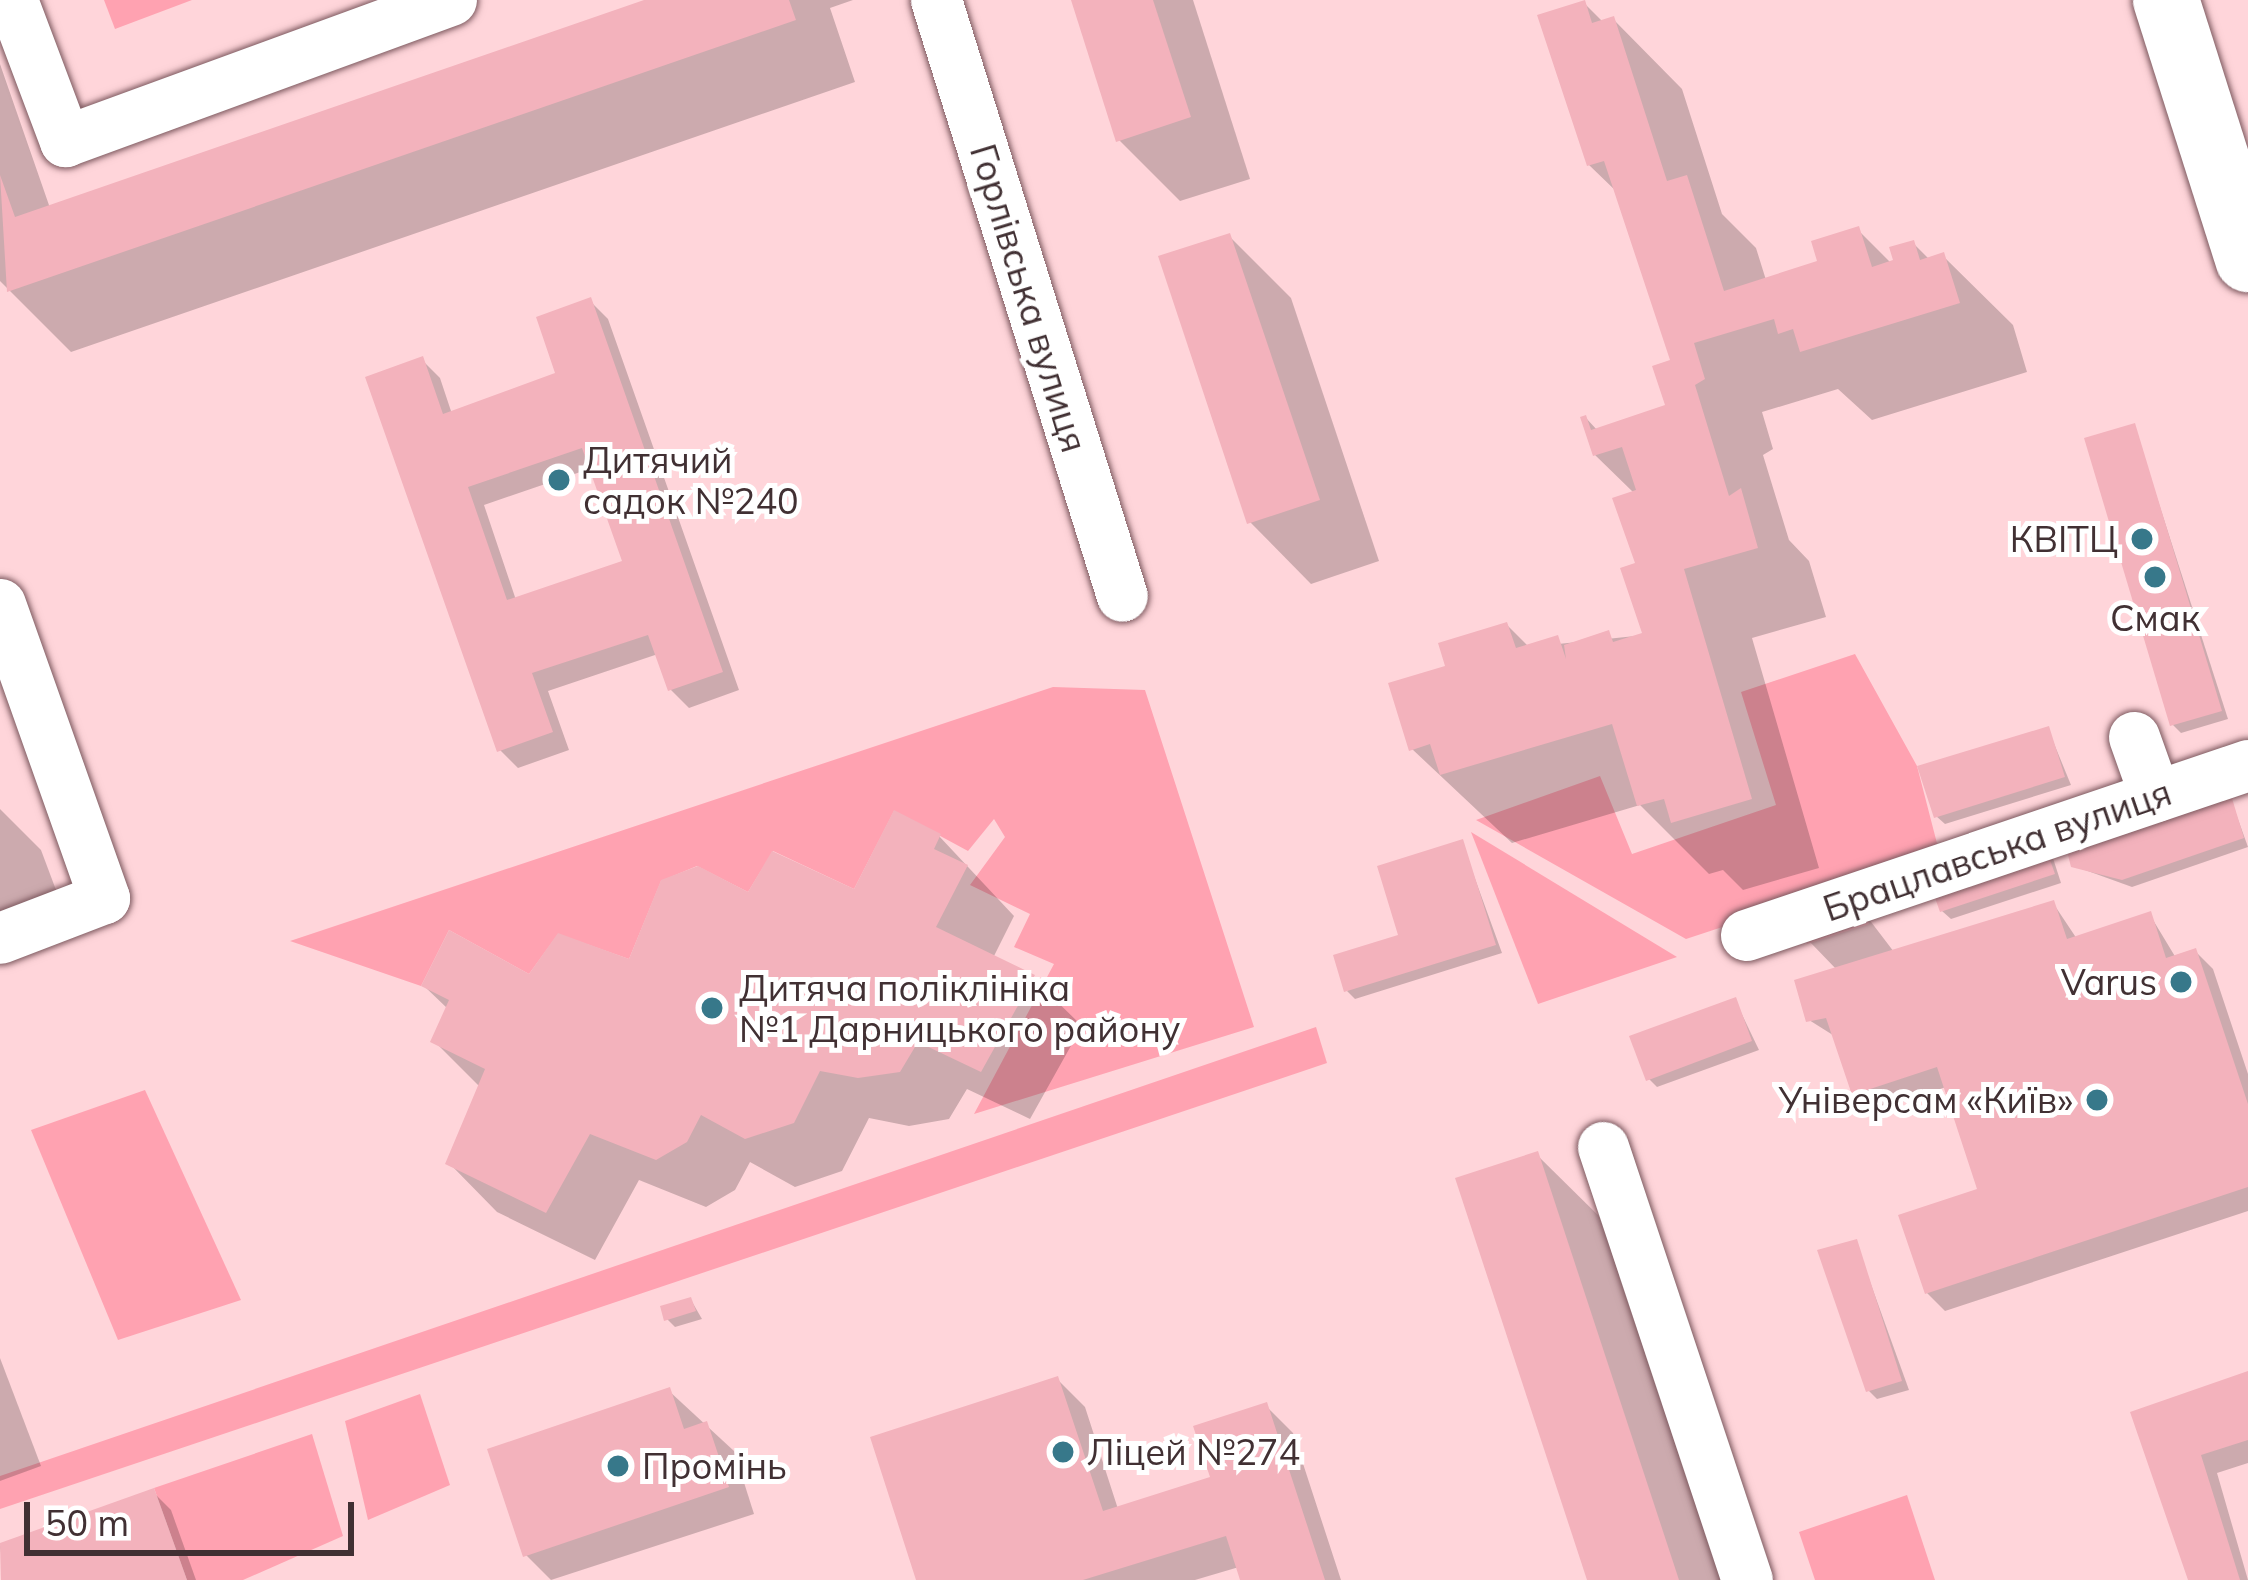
<!DOCTYPE html>
<meta charset="utf-8">
<style>
body{margin:0}
#map{position:relative;width:2248px;height:1580px;overflow:hidden;background:#ffd5da;font-family:Mulish,sans-serif}
div>[style]{position:absolute}
[style*='--x']{left:calc(var(--x)*1px);top:calc(var(--y)*1px);width:calc(var(--w)*1px);rotate:calc(var(--a)*1deg)}
.green>*{inset:0;background:#ffa2b1}
.shadow>*{inset:0;background:#0003}
.building>*{inset:0;background:#f3b2bc}
.roads{filter:drop-shadow(0 0 3px #7d595f) drop-shadow(0 0 3px #7d595f)}
.minor>*{height:51px;margin:-25.5px;padding:0 25.5px;transform-origin:25.5px;border-radius:25.5px;background:#fff}
.major>*{height:66px;margin:-33px;padding:0 33px;transform-origin:33px;border-radius:33px;background:#fff}
.dots>*{width:33px;height:33px;translate:-50% -50%;box-sizing:border-box;border:6px solid #fff;border-radius:50%}
span{translate:-50% -50%;white-space:nowrap;text-align:center;line-height:1.15;-webkit-text-stroke:10px #fff;paint-order:stroke}
.street-label{font-size:36px;color:#413033}
.poi-label{font-size:36px;color:#413033}
.left{translate:0 -50%;text-align:left}
.right{translate:-100% -50%;text-align:right}
.scale{position:absolute;left:24px;top:1502px;width:330px;height:54px;box-sizing:border-box;border:6px solid #413033;border-top:0;padding-left:15px;font-size:36px;line-height:42px;white-space:nowrap;color:#413033;-webkit-text-stroke:9px #fff;paint-order:stroke}
</style>
<div id="map">
<div class="green">
<div style="clip-path:polygon(104px 0,192px 0,115px 29px)"></div>
<div style="clip-path:polygon(1855px 654px,1917px 766px,1940px 855px,1686px 939px,1476px 820px,1600px 776px,1632px 854px,1776px 805px,1741px 692px)"></div>
<div style="clip-path:polygon(1053px 687px,1145px 690px,1254px 1027px,974px 1114px,1054px 964px,1014px 947px,1030px 914px,970px 885px,1005px 837px,994px 819px,968px 851px,894px 811px,854px 889px,773px 851px,748px 892px,697px 866px,661px 881px,629px 959px,558px 934px,529px 974px,449px 930px,421px 986px,290px 941px)"></div>
<div style="clip-path:polygon(1471px 832px,1677px 957px,1538px 1004px)"></div>
<div style="clip-path:polygon(1316px 1027px,1327px 1063px,0 1509px,0 1476px)"></div>
<div style="clip-path:polygon(145px 1090px,241px 1300px,118px 1340px,31px 1130px)"></div>
<div style="clip-path:polygon(420px 1394px,450px 1485px,368px 1520px,345px 1421px)"></div>
<div style="clip-path:polygon(312px 1434px,343px 1536px,243px 1580px,187px 1580px,154px 1488px)"></div>
<div style="clip-path:polygon(1907px 1495px,1935px 1580px,1815px 1580px,1799px 1532px)"></div>
</div>
<div class="shadow">
<div style="clip-path:polygon(654px 0,853px 0,830px 8px,855px 82px,71px 352px,0 281px,0 64px,50px 208px)"></div>
<div style="clip-path:polygon(1074px 0,1193px 0,1250px 179px,1180px 201px,1119px 140px)"></div>
<div style="clip-path:polygon(1584px 3px,1603px 22px,1613px 19px,1682px 89px,1722px 214px,1756px 248px,1766px 280px,1821px 263px,1858px 230px,1892px 264px,1913px 243px,1930px 260px,1943px 256px,2013px 325px,2027px 372px,1872px 420px,1838px 389px,1762px 412px,1773px 449px,1763px 455px,1789px 540px,1809px 561px,1826px 617px,1752px 638px,1819px 868px,1743px 890px,1723px 870px,1709px 874px,1640px 805px,1512px 843px,1412px 749px,1448px 668px,1507px 625px,1529px 647px,1645px 635px,1634px 493px,1595px 455px,1586px 418px,1598px 431px,1669px 407px,1674px 362px,1618px 193px,1589px 165px)"></div>
<div style="clip-path:polygon(1229px 236px,1291px 298px,1379px 561px,1311px 584px,1250px 522px)"></div>
<div style="clip-path:polygon(evenodd,590px 301px,608px 319px,739px 690px,689px 708px,671px 690px,658px 654px,548px 691px,569px 750px,518px 768px,500px 750px,422px 360px,440px 378px,452px 414px,559px 375px,590px 301px,592px 468px,626px 563px,516px 600px,484px 505px,592px 468px)"></div>
<div style="clip-path:polygon(2134px 426px,2228px 719px,2181px 733px,2173px 725px)"></div>
<div style="clip-path:polygon(2048px 729px,2071px 785px,1945px 824px,1936px 816px)"></div>
<div style="clip-path:polygon(2227px 789px,2248px 847px,2132px 887px,2074px 866px)"></div>
<div style="clip-path:polygon(0 809px,41px 850px,68px 922px,0 947px)"></div>
<div style="clip-path:polygon(939px 836px,1014px 916px,993px 958px,1033px 978px,1082px 1026px,1030px 1119px,967px 1089px,949px 1119px,909px 1126px,869px 1118px,842px 1171px,795px 1187px,750px 1162px,735px 1190px,706px 1207px,639px 1180px,595px 1260px,497px 1212px,449px 1163px,481px 1088px,434px 1041px,448px 1009px,424px 986px,630px 963px,749px 896px,855px 893px)"></div>
<div style="clip-path:polygon(1462px 843px,1502px 953px,1355px 999px,1347px 991px,1402px 937px)"></div>
<div style="clip-path:polygon(2052px 855px,2061px 883px,1951px 919px,1942px 911px)"></div>
<div style="clip-path:polygon(2053px 903px,2077px 939px,2150px 915px,2176px 958px,2195px 951px,2213px 969px,2248px 1074px,2248px 1211px,1945px 1311px,1927px 1293px,1981px 1191px,1946px 1087px,1873px 1112px,1855px 1094px,1836px 1037px,1809px 1020px,1837px 970px,1810px 942px,1862px 910px,1894px 952px)"></div>
<div style="clip-path:polygon(1735px 1000px,1759px 1050px,1657px 1087px,1649px 1079px)"></div>
<div style="clip-path:polygon(1537px 1155px,1607px 1224px,1724px 1580px,1590px 1580px)"></div>
<div style="clip-path:polygon(1856px 1243px,1909px 1390px,1877px 1399px,1868px 1390px)"></div>
<div style="clip-path:polygon(691px 1300px,702px 1319px,675px 1327px,667px 1319px)"></div>
<div style="clip-path:polygon(0 1358px,41px 1466px,0 1481px)"></div>
<div style="clip-path:polygon(2248px 1374px,2248px 1463px,2217px 1473px,2248px 1580px,2191px 1580px,2133px 1414px)"></div>
<div style="clip-path:polygon(1058px 1380px,1085px 1407px,1118px 1509px,1213px 1478px,1266px 1406px,1293px 1433px,1341px 1580px,1243px 1580px,1239px 1567px,1195px 1580px,919px 1580px)"></div>
<div style="clip-path:polygon(669px 1391px,734px 1451px,754px 1514px,551px 1580px,526px 1555px)"></div>
<div style="clip-path:polygon(153px 1492px,171px 1510px,196px 1580px,5px 1580px,0 1546px)"></div>
</div>
<div class="building">
<div style="clip-path:polygon(644px 0,789px 0,796px 20px,7px 292px,0 175px,15px 217px)"></div>
<div style="clip-path:polygon(1071px 0,1153px 0,1191px 117px,1116px 142px)"></div>
<div style="clip-path:polygon(1585px 0,1592px 23px,1614px 16px,1667px 181px,1687px 175px,1724px 291px,1817px 261px,1811px 241px,1859px 226px,1872px 267px,1893px 260px,1889px 247px,1914px 240px,1920px 260px,1944px 252px,1960px 303px,1800px 352px,1793px 329px,1778px 334px,1774px 319px,1694px 343px,1705px 379px,1695px 385px,1729px 496px,1741px 488px,1758px 548px,1684px 569px,1752px 799px,1671px 823px,1664px 799px,1637px 806px,1612px 724px,1440px 775px,1430px 744px,1409px 751px,1388px 683px,1445px 666px,1438px 643px,1507px 622px,1516px 648px,1558px 635px,1566px 659px,1564px 645px,1609px 630px,1613px 642px,1642px 633px,1620px 568px,1635px 563px,1612px 498px,1636px 490px,1622px 447px,1593px 456px,1580px 417px,1586px 415px,1591px 430px,1665px 405px,1652px 366px,1670px 360px,1604px 161px,1587px 166px,1537px 15px)"></div>
<div style="clip-path:polygon(1230px 233px,1320px 500px,1247px 524px,1158px 256px)"></div>
<div style="clip-path:polygon(evenodd,591px 297px,723px 672px,668px 691px,648px 635px,532px 673px,553px 732px,497px 752px,365px 377px,423px 356px,443px 414px,555px 373px,536px 317px,591px 297px,582px 448px,622px 561px,507px 600px,468px 487px,582px 448px)"></div>
<div style="clip-path:polygon(2135px 423px,2222px 711px,2170px 726px,2084px 438px)"></div>
<div style="clip-path:polygon(2049px 726px,2065px 777px,1934px 818px,1917px 766px)"></div>
<div style="clip-path:polygon(2228px 785px,2244px 838px,2122px 880px,2071px 867px,2063px 835px)"></div>
<div style="clip-path:polygon(894px 810px,941px 834px,934px 849px,968px 865px,936px 927px,1035px 975px,981px 1072px,918px 1042px,900px 1072px,858px 1078px,820px 1071px,794px 1123px,745px 1139px,701px 1115px,687px 1142px,656px 1160px,590px 1134px,546px 1213px,445px 1164px,485px 1069px,430px 1042px,449px 1000px,421px 986px,449px 930px,529px 974px,558px 933px,629px 959px,661px 880px,698px 866px,748px 892px,772px 851px,854px 889px)"></div>
<div style="clip-path:polygon(1463px 839px,1496px 945px,1344px 992px,1333px 955px,1398px 935px,1377px 866px)"></div>
<div style="clip-path:polygon(2044px 843px,2055px 874px,1940px 912px,1929px 881px)"></div>
<div style="clip-path:polygon(2054px 900px,2067px 939px,2151px 911px,2166px 958px,2196px 948px,2248px 1104px,2248px 1187px,1925px 1294px,1898px 1215px,1977px 1189px,1937px 1067px,1852px 1095px,1826px 1018px,1806px 1022px,1794px 980px)"></div>
<div style="clip-path:polygon(1863px 906px,1869px 924px,1807px 944px,1801px 927px)"></div>
<div style="clip-path:polygon(1736px 997px,1752px 1041px,1646px 1081px,1629px 1036px)"></div>
<div style="clip-path:polygon(1538px 1151px,1679px 1580px,1587px 1580px,1455px 1178px)"></div>
<div style="clip-path:polygon(1857px 1239px,1902px 1381px,1866px 1392px,1817px 1250px)"></div>
<div style="clip-path:polygon(691px 1297px,696px 1311px,664px 1321px,660px 1306px)"></div>
<div style="clip-path:polygon(2248px 1371px,2248px 1440px,2201px 1455px,2240px 1580px,2188px 1580px,2130px 1412px)"></div>
<div style="clip-path:polygon(1058px 1376px,1103px 1511px,1210px 1477px,1193px 1426px,1267px 1402px,1325px 1580px,1240px 1580px,1226px 1536px,1083px 1580px,916px 1580px,870px 1437px)"></div>
<div style="clip-path:polygon(670px 1387px,684px 1429px,707px 1421px,729px 1487px,523px 1557px,487px 1449px)"></div>
<div style="clip-path:polygon(154px 1488px,187px 1580px,1px 1580px,0 1543px)"></div>
</div>
<div class="roads">
<div class="minor">
<div style="--x:12;--y:0;--w:151;--a:69.4"></div>
<div style="--x:65;--y:141;--w:411;--a:-20.1"></div>
<div style="--x:936;--y:0;--w:624;--a:72.67"></div>
<div style="--x:0;--y:604;--w:312;--a:70.5"></div>
<div style="--x:104;--y:898;--w:111;--a:159"></div>
<div style="--x:2134;--y:737;--w:63;--a:70.4"></div>
<div style="--x:1746;--y:935;--w:530;--a:-18.71"></div>
<div style="--x:1603;--y:1147;--w:456;--a:71.6"></div>
</div>
<div class="major">
<div style="--x:2166;--y:0;--w:272;--a:72.4"></div>
</div>
</div>
<div class="dots">
<div style="left:559px;top:480px;background:#37788a"></div>
<div style="left:2142px;top:539px;background:#37788a"></div>
<div style="left:2155px;top:577px;background:#37788a"></div>
<div style="left:2181px;top:982px;background:#37788a"></div>
<div style="left:712px;top:1008px;background:#37788a"></div>
<div style="left:2097px;top:1100px;background:#37788a"></div>
<div style="left:1063px;top:1452px;background:#37788a"></div>
<div style="left:618px;top:1466px;background:#37788a"></div>
</div>
<div class="street-label">
<span style="left:1029px;top:298px;rotate:73deg">Горлівська вулиця</span>
<span style="left:1997px;top:850px;rotate:-19deg">Брацлавська вулиця</span>
</div>
<div class="poi-label">
<span class="left" style="left:583px;top:480px">Дитячий<br>садок №240</span>
<span class="right" style="left:2118px;top:539px">КВІТЦ</span>
<span style="left:2155px;top:618px">Смак</span>
<span class="right" style="left:2157px;top:982px">Varus</span>
<span class="left" style="left:739px;top:1008px">Дитяча поліклініка<br>№1 Дарницького району</span>
<span class="right" style="left:2073px;top:1100px">Універсам «Київ»</span>
<span class="left" style="left:1087px;top:1452px">Ліцей №274</span>
<span class="left" style="left:642px;top:1466px">Промінь</span>
</div>
<div class="scale">50 m</div>
</div>
